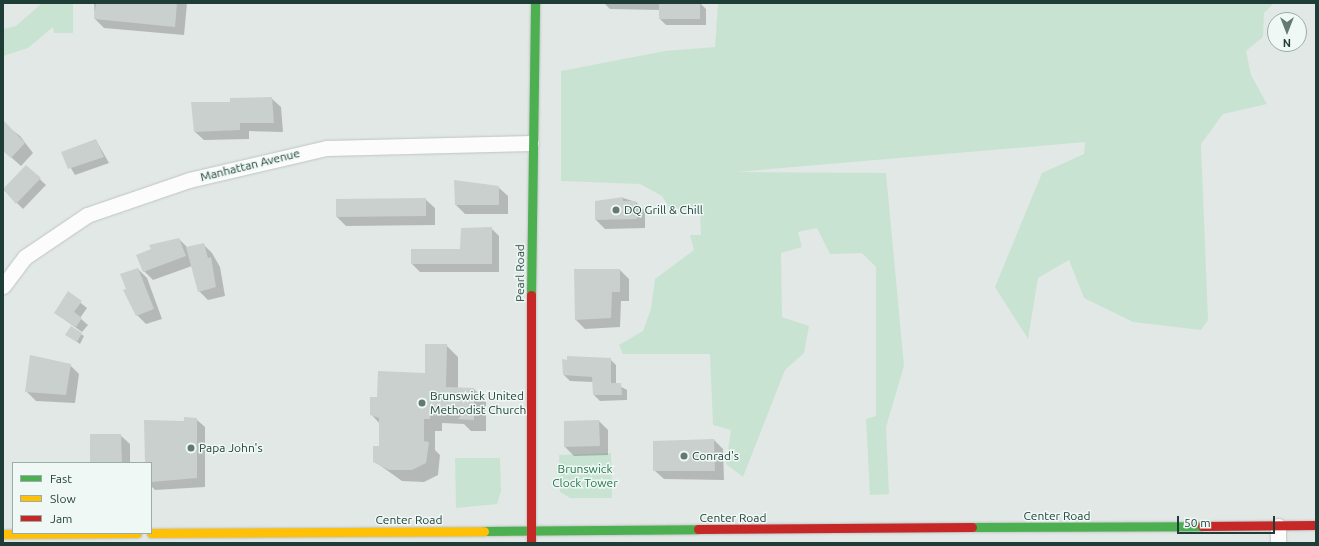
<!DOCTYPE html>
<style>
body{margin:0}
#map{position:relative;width:1319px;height:546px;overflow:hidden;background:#e2e8e6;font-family:Ubuntu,sans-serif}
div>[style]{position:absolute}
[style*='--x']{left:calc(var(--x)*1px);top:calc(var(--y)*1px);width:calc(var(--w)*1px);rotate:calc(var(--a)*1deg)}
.green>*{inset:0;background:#c9e3d3}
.shadow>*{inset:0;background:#0003}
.building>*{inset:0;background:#c9d0cd}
.roads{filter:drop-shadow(0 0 1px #bfc5c3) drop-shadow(0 0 1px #bfc5c3)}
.street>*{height:15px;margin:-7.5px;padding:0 7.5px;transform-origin:7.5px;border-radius:7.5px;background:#fbfcfb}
.fast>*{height:9px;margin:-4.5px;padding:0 4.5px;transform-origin:4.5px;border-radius:4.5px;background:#4caf50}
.slow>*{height:9px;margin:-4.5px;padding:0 4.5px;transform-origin:4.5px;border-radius:4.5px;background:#ffc107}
.jam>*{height:9px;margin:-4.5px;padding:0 4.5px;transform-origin:4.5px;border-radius:4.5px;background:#c62828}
.dots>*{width:11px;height:11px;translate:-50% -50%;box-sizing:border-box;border:2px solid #eff8f4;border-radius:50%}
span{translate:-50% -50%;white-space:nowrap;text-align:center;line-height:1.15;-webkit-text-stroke:3px #eff8f4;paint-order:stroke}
.street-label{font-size:12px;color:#1e3d37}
.poi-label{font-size:12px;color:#1e3d37}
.left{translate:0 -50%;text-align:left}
.park-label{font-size:12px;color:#24784c}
.frame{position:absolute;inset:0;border:4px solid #1e3d37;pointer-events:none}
.legend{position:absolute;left:12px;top:462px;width:140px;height:72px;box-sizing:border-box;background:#eff8f4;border:1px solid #9bada8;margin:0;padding:5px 7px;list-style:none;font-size:12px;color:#1e3d37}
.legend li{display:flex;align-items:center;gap:8px;height:20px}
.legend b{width:20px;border:1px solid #9bada8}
.north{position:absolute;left:1267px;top:12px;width:40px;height:40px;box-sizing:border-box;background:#eff8f4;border:1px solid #9bada8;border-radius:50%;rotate:180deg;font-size:11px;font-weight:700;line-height:16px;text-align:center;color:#1e3d37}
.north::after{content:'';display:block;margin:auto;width:14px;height:18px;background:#637974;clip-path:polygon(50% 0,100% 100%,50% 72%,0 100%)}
.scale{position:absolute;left:1177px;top:516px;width:98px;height:18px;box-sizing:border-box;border:2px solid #1e3d37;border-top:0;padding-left:5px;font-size:12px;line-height:14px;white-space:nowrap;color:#1e3d37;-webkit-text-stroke:3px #eff8f4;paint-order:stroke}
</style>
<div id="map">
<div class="green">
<div style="clip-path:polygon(42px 3px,73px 3px,73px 33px,54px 33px,53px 27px,28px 48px,3px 56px,3px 29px,16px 26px)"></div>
<div style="clip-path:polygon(718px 3px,1274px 3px,1264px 13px,1263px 37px,1246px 51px,1251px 75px,1267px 104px,1223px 114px,1201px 144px,1208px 320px,1201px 330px,1133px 322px,1084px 298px,1069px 260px,1038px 278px,1028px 339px,995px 287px,1042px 173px,1084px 154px,1085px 142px,737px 172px,886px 173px,904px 366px,886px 427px,889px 494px,870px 495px,866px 419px,876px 416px,876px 267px,862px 253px,830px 254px,817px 228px,798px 232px,802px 247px,781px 253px,782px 317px,809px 326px,804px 353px,785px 370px,743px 477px,726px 464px,731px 430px,713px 425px,710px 354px,623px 354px,619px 345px,643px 331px,651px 309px,655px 279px,694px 250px,690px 235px,701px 235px,700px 211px,669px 208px,662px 196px,640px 184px,561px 181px,561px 71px,665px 51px,715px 47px)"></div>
<div style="clip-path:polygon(611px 453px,612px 498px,570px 498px,560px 492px,559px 455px)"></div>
<div style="clip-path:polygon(455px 458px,500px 458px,501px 491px,497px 504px,456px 508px)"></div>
</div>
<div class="shadow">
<div style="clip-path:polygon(94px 3px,187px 3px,184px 35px,104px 28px,95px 19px)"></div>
<div style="clip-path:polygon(604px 3px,700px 3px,706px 9px,706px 25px,666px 25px,660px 19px,660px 10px,610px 9px)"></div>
<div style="clip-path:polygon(271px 98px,281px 107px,283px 132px,249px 131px,249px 139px,204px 140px,194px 131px,231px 103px)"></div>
<div style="clip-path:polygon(3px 123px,20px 136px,33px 153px,21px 166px,3px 150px)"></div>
<div style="clip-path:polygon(96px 140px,109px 163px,75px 175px,62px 153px)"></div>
<div style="clip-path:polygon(26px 166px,46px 185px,23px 209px,4px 190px)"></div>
<div style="clip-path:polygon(498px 187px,508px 196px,508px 214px,465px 214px,456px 205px)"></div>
<div style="clip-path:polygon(623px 198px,636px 202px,645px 211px,645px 228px,605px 229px,596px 220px)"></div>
<div style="clip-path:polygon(425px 199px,435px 208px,435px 225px,346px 226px,337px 217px)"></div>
<div style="clip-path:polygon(491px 228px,499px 236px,499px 272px,420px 272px,412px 264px,412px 250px,461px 250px)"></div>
<div style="clip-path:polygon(179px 239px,188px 248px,203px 244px,212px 253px,220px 267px,225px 296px,208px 300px,199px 291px,192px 266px,153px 280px,144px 271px)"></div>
<div style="clip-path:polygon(138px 269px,147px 278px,162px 319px,146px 324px,137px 315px,127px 289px)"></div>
<div style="clip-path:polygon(620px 270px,629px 279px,629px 301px,621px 301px,620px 327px,585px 329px,576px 320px)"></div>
<div style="clip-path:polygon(68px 293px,87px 308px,80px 318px,88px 325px,82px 332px,55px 313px)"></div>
<div style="clip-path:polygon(81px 334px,84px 336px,80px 344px,67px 335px)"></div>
<div style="clip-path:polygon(446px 345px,458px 357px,458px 388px,474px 389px,486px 401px,486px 431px,471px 431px,464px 424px,442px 423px,442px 431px,435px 431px,435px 450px,440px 455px,438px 475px,424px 482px,402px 481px,374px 461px,380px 447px,380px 424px,371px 414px,377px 398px,426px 374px)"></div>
<div style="clip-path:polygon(610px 359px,616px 365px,616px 384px,627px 390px,627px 400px,600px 401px,594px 395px,593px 382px,570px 381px,564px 375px)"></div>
<div style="clip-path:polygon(70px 365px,79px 374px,75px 403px,36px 401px,26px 391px)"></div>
<div style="clip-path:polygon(196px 419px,205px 427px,205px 487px,155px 490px,151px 486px,151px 463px,146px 463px,185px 422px)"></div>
<div style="clip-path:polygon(599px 421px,608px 430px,608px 455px,574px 456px,565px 447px)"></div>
<div style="clip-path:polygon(120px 435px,130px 444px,130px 463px,91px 463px)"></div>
<div style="clip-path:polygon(714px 440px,723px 449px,724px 480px,664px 479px,654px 470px)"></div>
</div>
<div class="building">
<div style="clip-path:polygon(96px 3px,177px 3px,175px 27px,94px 19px)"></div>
<div style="clip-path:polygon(659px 3px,700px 3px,700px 19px,659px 19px)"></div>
<div style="clip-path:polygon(272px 97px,274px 123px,240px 123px,240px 130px,194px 132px,191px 102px,230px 102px,230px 98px)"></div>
<div style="clip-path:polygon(3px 120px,25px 143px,11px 158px,3px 151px)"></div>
<div style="clip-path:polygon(96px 139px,104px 157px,68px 169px,61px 152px)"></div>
<div style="clip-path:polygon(26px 165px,41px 178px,16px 204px,3px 189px)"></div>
<div style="clip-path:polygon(454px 180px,499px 186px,499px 205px,455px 205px)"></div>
<div style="clip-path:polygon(623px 197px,623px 201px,636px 201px,637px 219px,595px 220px,595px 201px)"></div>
<div style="clip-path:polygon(426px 198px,426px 216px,336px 217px,336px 199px)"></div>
<div style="clip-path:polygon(492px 227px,492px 264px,411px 264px,411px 249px,460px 249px,461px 228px)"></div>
<div style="clip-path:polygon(179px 238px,186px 256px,143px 272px,136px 255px,151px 249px,149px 245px)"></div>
<div style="clip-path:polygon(204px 243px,208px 258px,211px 257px,216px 287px,198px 292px,186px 247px)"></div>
<div style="clip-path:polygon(138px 268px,154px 309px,136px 316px,123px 290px,126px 289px,120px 274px)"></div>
<div style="clip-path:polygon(574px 269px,620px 269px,620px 292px,612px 292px,611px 318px,575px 320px)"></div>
<div style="clip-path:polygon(68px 291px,82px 301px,74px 312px,82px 318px,76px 327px,54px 313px)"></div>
<div style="clip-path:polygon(71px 326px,82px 333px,77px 342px,65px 335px)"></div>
<div style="clip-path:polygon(425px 344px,447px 344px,446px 387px,474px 388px,474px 420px,458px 419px,463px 413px,430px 412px,430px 419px,424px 419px,424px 441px,429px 442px,426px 463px,412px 470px,389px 470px,373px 462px,373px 446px,379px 446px,379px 418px,370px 415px,370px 397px,377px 397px,378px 371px,425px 373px)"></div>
<div style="clip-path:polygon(30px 355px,71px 364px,66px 395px,25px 392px)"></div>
<div style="clip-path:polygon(567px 356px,611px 358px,611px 383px,621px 383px,622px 395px,593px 395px,592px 377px,563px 375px,562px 359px,567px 360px)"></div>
<div style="clip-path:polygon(184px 417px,197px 418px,197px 478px,151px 482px,151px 463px,145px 463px,144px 420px,184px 421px)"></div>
<div style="clip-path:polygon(599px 420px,600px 446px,564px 447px,564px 421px)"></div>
<div style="clip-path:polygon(90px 434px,121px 434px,122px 463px,90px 463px)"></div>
<div style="clip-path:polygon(714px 439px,715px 471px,653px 471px,653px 441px)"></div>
</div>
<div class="roads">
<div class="street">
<div style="--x:3;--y:286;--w:36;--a:-53"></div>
<div style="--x:25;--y:257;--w:75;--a:-34.1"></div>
<div style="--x:87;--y:215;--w:108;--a:-18.9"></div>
<div style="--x:189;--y:180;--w:142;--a:-13.1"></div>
<div style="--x:327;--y:148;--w:204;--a:-1.4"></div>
<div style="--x:1278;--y:526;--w:17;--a:90"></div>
</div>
<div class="fast">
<div style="--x:531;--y:295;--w:292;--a:-89.2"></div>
<div style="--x:972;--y:527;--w:230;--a:-0.2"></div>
<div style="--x:484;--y:531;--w:214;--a:-0.5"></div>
</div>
<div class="slow">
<div style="--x:151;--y:533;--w:333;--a:-0.3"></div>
<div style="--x:3;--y:534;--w:134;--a:-0.4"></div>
</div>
<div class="jam">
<div style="--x:531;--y:295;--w:248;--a:90"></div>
<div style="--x:1202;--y:526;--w:114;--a:-0.5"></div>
<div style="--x:698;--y:529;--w:274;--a:-0.4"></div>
</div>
</div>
<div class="dots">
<div style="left:616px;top:210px;background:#637974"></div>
<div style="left:422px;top:403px;background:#637974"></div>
<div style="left:191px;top:448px;background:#637974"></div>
<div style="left:684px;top:456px;background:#637974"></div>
</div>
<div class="street-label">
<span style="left:250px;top:165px;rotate:-14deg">Manhattan Avenue</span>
<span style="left:520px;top:273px;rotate:-90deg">Pearl Road</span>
<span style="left:1057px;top:516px">Center Road</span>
<span style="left:733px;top:518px">Center Road</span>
<span style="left:409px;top:520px">Center Road</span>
</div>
<div class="poi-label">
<span class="left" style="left:624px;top:210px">DQ Grill &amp; Chill</span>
<span class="left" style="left:430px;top:403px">Brunswick United<br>Methodist Church</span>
<span class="left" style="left:199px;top:448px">Papa John's</span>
<span class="left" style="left:692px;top:456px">Conrad's</span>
</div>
<div class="park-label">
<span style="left:585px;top:476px">Brunswick<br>Clock Tower</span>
</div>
<div class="frame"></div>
<ul class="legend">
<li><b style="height:5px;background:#4caf50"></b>Fast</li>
<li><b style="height:5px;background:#ffc107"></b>Slow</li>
<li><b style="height:5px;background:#c62828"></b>Jam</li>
</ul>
<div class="north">N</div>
<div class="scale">50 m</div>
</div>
